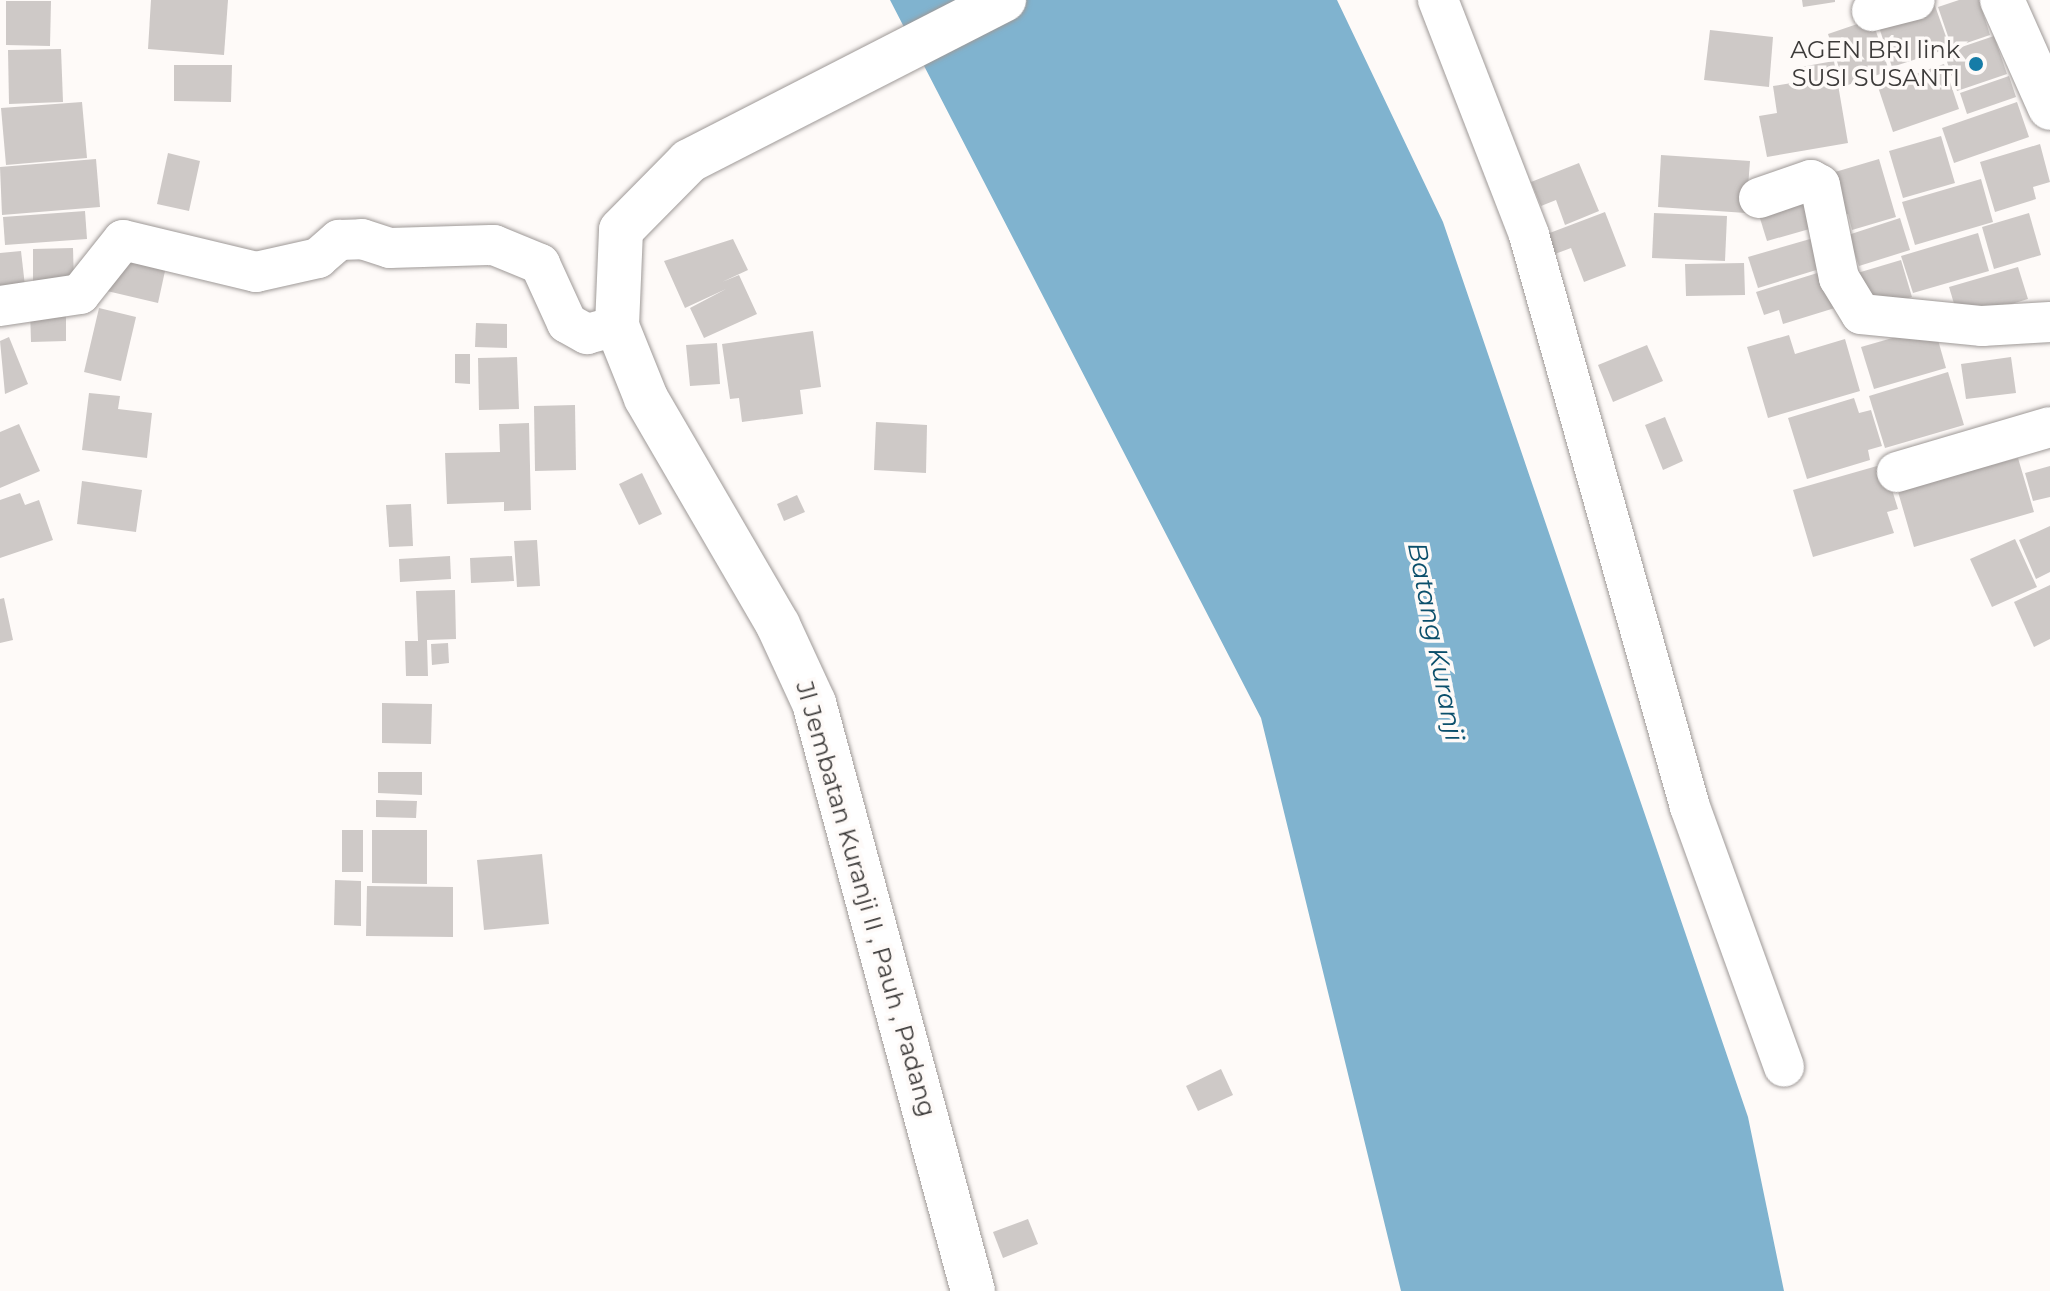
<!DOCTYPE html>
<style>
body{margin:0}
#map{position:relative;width:2050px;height:1291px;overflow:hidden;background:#fefaf8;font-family:Montserrat,sans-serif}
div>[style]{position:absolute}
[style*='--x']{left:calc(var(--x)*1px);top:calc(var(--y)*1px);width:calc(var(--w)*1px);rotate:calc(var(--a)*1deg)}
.water>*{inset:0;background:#80b3cf}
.building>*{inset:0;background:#cec9c7}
.roads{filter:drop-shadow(0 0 2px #9e9997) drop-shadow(0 0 2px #9e9997)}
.minor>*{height:40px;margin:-20px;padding:0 20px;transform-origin:20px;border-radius:20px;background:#fff}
.tertiary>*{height:44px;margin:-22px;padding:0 22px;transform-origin:22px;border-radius:22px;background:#fff}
.dots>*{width:22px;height:22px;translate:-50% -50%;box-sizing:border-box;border:4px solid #fefaf8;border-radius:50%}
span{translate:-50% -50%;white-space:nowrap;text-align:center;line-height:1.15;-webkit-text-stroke:7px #fefaf8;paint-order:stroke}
.poi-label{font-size:24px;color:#3d3b3a}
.right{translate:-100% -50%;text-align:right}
.street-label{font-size:24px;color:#3d3b3a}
.water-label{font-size:26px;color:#0b4f6b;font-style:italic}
</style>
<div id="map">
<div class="water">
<div style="clip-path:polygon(890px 0,1337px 0,1443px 222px,1748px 1117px,1784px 1291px,1401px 1291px,1261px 718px)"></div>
</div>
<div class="building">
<div style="clip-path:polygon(151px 0,228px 0,224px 55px,148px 49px)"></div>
<div style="clip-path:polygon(1802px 0,1835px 0,1835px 2px,1803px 7px)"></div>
<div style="clip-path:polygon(1959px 0,1979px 0,1990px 35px,1952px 48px,1938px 7px)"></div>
<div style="clip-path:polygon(6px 1px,51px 1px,50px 46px,6px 45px)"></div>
<div style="clip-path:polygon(1934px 3px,1950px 48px,1892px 67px,1877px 21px)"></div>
<div style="clip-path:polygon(1872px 19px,1889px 71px,1845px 86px,1828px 34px)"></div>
<div style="clip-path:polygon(1710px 30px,1773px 37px,1769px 87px,1704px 80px)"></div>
<div style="clip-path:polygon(1994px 36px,2007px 74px,1957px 91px,1944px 53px)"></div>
<div style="clip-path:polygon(61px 49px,63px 102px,9px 104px,8px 50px)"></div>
<div style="clip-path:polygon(1834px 61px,1848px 143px,1767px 157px,1759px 116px,1777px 113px,1773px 86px,1798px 82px,1795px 68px)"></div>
<div style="clip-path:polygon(1944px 64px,1959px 109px,1893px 132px,1878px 87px)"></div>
<div style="clip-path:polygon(174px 65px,232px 65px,231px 102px,174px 101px)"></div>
<div style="clip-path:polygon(2009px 76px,2016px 97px,1967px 114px,1960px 93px)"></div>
<div style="clip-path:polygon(82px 102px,87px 158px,6px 165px,1px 108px)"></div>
<div style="clip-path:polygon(2017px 102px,2029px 137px,1954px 163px,1942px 128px)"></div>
<div style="clip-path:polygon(1941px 136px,1955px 183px,1903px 198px,1889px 151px)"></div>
<div style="clip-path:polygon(2040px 144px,2050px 182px,2033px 187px,2036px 199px,1995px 212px,1980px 162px)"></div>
<div style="clip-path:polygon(168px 153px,200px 161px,189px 211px,157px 204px)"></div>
<div style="clip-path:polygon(1661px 155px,1750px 161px,1746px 213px,1658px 207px)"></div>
<div style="clip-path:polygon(96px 159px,100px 207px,2px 215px,0 167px)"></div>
<div style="clip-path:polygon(1879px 159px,1896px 217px,1852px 230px,1848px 214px,1834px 218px,1835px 172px)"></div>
<div style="clip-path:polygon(1579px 163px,1599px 211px,1565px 225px,1556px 200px,1541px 206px,1531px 182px)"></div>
<div style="clip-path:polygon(1981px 179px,1993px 222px,1915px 245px,1902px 202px)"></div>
<div style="clip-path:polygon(1815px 184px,1827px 224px,1767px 241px,1758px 212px)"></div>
<div style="clip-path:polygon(85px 211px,87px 239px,5px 245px,3px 217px)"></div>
<div style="clip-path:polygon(1605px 212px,1626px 266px,1584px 282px,1571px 248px,1555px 254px,1547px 234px)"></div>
<div style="clip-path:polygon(1654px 213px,1727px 216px,1725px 261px,1652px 258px)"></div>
<div style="clip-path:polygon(2029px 213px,2041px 255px,1994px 269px,1982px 227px)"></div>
<div style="clip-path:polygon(1900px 218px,1910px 250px,1859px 266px,1848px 235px)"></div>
<div style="clip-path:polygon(1978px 233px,1989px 271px,1913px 293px,1901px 256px)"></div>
<div style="clip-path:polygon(1817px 237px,1826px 267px,1758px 288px,1748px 257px)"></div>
<div style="clip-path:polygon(733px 239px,748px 270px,722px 282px,739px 275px,757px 314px,704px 338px,690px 308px,726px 289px,685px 308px,664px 261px)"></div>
<div style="clip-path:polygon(73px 248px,74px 284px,33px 284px,33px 249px)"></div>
<div style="clip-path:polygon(117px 250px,167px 262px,158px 303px,107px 291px)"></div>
<div style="clip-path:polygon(21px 251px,25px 286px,0 289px,0 253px)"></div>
<div style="clip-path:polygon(1901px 260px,1912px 297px,1865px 311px,1854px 274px)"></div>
<div style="clip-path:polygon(1744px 263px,1745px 295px,1686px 296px,1685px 264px)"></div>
<div style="clip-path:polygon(2018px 267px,2028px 299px,1959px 320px,1949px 287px)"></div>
<div style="clip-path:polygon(1827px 270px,1838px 307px,1783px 324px,1779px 310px,1764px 315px,1756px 292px)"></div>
<div style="clip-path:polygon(66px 308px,66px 341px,31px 342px,30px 309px)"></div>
<div style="clip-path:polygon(99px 308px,136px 317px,121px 381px,84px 372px)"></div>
<div style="clip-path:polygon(476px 323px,507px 324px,507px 348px,475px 347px)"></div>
<div style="clip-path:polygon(1934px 326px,1946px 368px,1874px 389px,1861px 347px)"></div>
<div style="clip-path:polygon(813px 331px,821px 387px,800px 390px,803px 414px,742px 422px,739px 398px,730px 399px,722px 344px)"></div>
<div style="clip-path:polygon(1789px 335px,1795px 354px,1845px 339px,1860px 391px,1768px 418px,1747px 347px)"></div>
<div style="clip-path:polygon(9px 337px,28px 384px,5px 394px,0 341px)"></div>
<div style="clip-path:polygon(717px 343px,720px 384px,690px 386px,686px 345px)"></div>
<div style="clip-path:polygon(1647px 345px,1663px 381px,1613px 402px,1598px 365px)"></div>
<div style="clip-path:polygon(455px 354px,470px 354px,470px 384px,455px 383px)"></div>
<div style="clip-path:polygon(517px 357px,519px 409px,479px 410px,478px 358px)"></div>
<div style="clip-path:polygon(2011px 357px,2016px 393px,1966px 399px,1961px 364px)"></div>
<div style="clip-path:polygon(1948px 372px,1964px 425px,1885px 448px,1869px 396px)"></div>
<div style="clip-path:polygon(89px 393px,120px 396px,118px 409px,152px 413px,147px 458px,82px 450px)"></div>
<div style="clip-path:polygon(1854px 398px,1859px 413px,1871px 410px,1882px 446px,1868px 450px,1870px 460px,1807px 479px,1788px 418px)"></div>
<div style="clip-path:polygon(575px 405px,576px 470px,535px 471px,534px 406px)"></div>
<div style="clip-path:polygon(1665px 417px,1683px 461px,1663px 470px,1645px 425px)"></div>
<div style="clip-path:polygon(876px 422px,927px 425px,926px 473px,874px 470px)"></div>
<div style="clip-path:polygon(529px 423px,531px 510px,504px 511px,504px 502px,447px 504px,445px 453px,500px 452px,499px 424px)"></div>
<div style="clip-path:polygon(19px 424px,40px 471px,0 488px,0 432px)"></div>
<div style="clip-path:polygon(1988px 450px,1992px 465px,2018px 458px,2034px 512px,1914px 547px,1894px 478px)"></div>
<div style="clip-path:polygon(1884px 464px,1898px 509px,1887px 512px,1894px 533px,1813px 557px,1793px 490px)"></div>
<div style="clip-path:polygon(2050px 466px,2050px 497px,2033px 501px,2025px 473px)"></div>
<div style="clip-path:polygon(642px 473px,662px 514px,639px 525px,619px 484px)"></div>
<div style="clip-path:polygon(82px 481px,142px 490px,136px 532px,77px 524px)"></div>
<div style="clip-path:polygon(20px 493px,25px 505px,39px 500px,53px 540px,0 558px,0 500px)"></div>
<div style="clip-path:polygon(797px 495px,805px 512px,784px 521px,777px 504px)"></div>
<div style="clip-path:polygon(411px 504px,413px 546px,389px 547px,386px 505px)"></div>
<div style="clip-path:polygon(2050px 526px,2050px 572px,2036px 579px,2019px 540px)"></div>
<div style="clip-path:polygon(2015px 539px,2037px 587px,1992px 607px,1970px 559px)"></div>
<div style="clip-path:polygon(537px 540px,540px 586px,517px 587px,514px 541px)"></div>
<div style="clip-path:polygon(450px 556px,451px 579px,400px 582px,399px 559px)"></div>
<div style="clip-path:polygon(512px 556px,514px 581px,471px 583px,470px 558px)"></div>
<div style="clip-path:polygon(2050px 585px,2050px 639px,2034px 647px,2014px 602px)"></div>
<div style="clip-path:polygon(455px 590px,456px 639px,427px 640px,428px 676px,406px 676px,405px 641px,418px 641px,416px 591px)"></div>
<div style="clip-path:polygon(4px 598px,13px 640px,0 643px,0 599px)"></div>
<div style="clip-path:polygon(448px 643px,449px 663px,432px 665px,431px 644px)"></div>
<div style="clip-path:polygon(382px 703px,432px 704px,431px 744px,382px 743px)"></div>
<div style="clip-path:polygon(378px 772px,422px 772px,422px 795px,378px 793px)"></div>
<div style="clip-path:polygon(376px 800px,417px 801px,416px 818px,376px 817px)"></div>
<div style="clip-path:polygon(342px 830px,363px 830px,363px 872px,342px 872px)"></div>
<div style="clip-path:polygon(372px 830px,427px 830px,427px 884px,372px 883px)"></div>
<div style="clip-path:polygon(542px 854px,549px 924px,484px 930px,477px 860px)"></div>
<div style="clip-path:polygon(335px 880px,361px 881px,361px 926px,334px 925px)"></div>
<div style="clip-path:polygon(367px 886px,453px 887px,453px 937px,366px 936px)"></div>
<div style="clip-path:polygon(1221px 1069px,1233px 1095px,1198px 1111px,1186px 1086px)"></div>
<div style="clip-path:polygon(1028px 1219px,1038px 1244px,1003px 1258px,993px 1232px)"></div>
</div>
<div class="roads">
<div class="minor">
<div style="--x:1438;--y:0;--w:252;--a:68.8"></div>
<div style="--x:1529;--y:235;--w:594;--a:74.28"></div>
<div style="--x:1690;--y:807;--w:276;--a:70.1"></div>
<div style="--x:1872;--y:11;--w:44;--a:-14.3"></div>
<div style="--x:1759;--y:198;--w:55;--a:-19.1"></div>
<div style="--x:1811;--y:180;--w:10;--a:29"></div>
<div style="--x:1820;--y:185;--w:95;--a:78.5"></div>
<div style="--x:1839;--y:278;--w:42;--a:58.6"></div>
<div style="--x:1861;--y:314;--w:122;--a:5.7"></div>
<div style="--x:1982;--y:326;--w:68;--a:-3.4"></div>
<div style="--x:0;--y:306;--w:81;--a:-8.5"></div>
<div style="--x:80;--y:294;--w:69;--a:-51.5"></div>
<div style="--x:123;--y:240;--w:137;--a:13.5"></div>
<div style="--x:256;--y:272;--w:64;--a:-12.7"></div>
<div style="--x:318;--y:258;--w:28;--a:-41"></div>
<div style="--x:339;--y:240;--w:23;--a:-2"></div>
<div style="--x:362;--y:239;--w:29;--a:18"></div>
<div style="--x:390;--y:248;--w:104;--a:-1.7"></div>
<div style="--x:494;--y:245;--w:50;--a:22.4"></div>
<div style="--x:540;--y:264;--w:65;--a:65.4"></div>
<div style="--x:567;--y:323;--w:23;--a:29"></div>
<div style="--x:587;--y:334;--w:31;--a:-15"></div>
<div style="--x:1897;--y:472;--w:159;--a:-16.4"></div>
</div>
<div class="tertiary">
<div style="--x:2002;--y:0;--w:118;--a:66"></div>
<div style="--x:973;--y:1291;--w:609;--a:-105.13"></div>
<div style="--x:814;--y:703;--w:86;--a:-114.8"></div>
<div style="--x:778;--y:625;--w:263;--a:-120.2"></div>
<div style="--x:646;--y:398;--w:78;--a:-111.9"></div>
<div style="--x:617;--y:326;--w:96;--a:-87.6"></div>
<div style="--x:621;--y:230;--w:97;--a:-45.4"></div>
<div style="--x:689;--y:161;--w:354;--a:-27.1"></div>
</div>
</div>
<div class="dots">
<div style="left:1976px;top:64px;background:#167ca7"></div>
</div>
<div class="poi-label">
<span class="right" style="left:1960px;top:64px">AGEN BRI link<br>SUSI SUSANTI</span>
</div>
<div class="street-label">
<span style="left:866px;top:899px;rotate:74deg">Jl Jembatan Kuranji II , Pauh , Padang</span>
</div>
<div class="water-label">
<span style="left:1435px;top:642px;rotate:79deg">Batang Kuranji</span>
</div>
</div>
